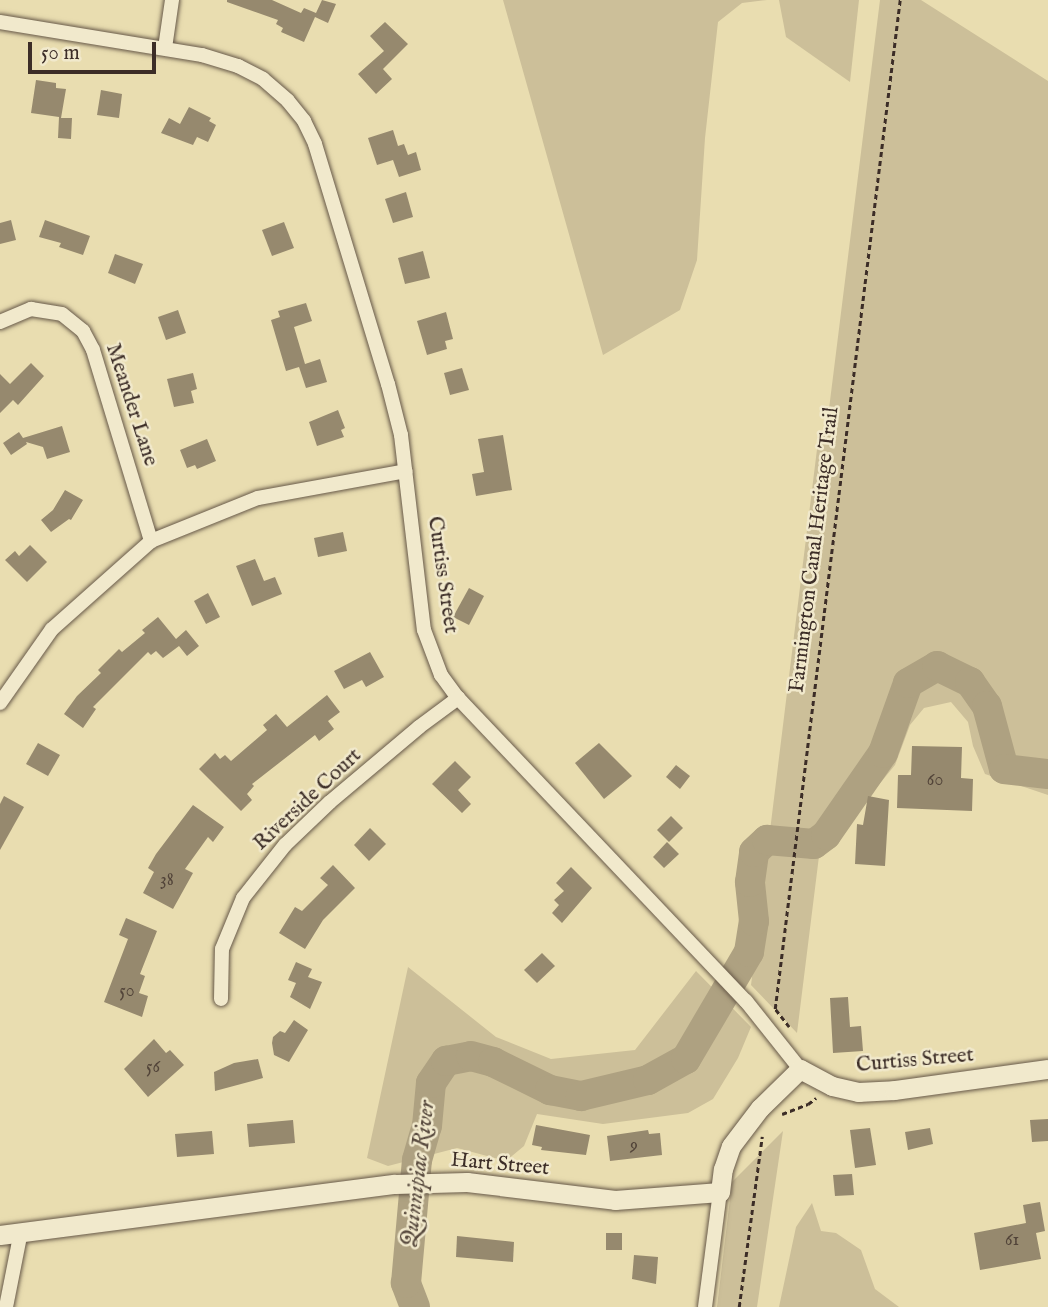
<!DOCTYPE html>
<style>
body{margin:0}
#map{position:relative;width:1048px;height:1307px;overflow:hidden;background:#e9ddb0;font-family:"IM FELL English",serif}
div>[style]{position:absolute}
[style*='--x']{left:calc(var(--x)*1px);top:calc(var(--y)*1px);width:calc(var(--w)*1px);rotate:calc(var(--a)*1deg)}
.green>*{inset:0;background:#ccbf99}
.river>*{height:30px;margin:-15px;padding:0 15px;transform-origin:15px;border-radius:15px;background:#aea181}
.building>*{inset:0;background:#96896e}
.path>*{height:2.5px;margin-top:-1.25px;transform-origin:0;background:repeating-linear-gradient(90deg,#3c2d27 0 5px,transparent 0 8.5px)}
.roads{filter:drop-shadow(0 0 2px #675949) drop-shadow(0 0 2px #675949)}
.street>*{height:14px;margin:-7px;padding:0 7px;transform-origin:7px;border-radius:7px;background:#f1e9cc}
.secondary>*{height:19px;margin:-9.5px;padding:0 9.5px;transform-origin:9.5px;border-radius:9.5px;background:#f1e9cc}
span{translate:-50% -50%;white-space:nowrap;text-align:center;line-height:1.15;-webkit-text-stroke:5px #f1e9cc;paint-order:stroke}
.number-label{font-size:18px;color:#524439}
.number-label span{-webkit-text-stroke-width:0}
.street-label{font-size:21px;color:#3c2d27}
.water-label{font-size:23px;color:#584a3e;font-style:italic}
.scale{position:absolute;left:28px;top:42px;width:128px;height:32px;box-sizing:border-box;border:4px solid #3c2d27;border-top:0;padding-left:9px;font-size:21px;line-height:24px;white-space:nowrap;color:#3c2d27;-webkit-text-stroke:5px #f1e9cc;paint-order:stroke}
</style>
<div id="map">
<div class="green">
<div style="clip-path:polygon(503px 0,767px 0,742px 3px,718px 22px,705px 138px,697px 260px,680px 310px,603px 355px)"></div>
<div style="clip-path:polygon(779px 0,859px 0,850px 82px,786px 37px)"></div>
<div style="clip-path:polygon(880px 0,921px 0,1048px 81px,1048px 795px,985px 774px,973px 746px,968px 722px,951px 702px,924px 708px,910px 725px,895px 765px,854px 815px,824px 816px,797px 1033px,751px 985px,819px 433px,826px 433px)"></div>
<div style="clip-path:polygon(408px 967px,496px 1037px,551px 1059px,635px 1050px,696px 971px,751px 1027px,738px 1058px,713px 1099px,688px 1113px,603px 1124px,537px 1114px,524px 1146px,506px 1161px,457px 1148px,388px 1166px,367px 1158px)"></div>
<div style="clip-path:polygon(783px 1131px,757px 1307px,717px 1307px,732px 1182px)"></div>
<div style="clip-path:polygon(812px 1203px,821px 1231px,836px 1233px,861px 1250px,875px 1289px,899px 1307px,779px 1307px,796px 1227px)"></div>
</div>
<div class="river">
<div style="--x:415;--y:1307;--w:26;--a:-111"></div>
<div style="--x:406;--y:1283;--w:123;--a:-84.9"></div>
<div style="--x:417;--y:1160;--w:35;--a:-74"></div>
<div style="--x:427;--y:1126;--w:43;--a:-84.7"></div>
<div style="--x:431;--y:1083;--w:27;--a:-56"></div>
<div style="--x:446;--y:1061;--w:25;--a:-11"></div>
<div style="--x:471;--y:1056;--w:23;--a:15"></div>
<div style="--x:493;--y:1062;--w:64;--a:26.2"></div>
<div style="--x:550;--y:1090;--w:32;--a:11"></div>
<div style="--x:581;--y:1096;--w:69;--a:-13.4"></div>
<div style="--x:648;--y:1080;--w:43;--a:-28.9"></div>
<div style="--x:686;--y:1059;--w:124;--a:-59.5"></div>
<div style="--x:749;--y:952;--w:31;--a:-81"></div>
<div style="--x:754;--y:921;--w:39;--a:-96"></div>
<div style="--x:750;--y:882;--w:30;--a:-82"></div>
<div style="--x:754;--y:852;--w:18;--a:-43"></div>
<div style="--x:767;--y:840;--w:47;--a:4.9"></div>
<div style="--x:814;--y:844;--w:15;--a:-37"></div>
<div style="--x:826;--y:835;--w:100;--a:-55.2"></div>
<div style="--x:883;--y:753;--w:74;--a:-70.3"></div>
<div style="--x:908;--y:683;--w:34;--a:-30"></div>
<div style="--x:937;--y:666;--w:37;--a:26"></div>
<div style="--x:970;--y:682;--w:29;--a:55"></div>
<div style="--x:987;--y:706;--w:65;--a:74.9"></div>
<div style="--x:1004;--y:769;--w:44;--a:6.5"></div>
</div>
<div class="building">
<div style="clip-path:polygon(227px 0,272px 0,301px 13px,304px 8px,316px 13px,322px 0,336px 4px,328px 23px,315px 17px,304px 42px,281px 32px,283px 28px,276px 24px,278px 20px,227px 2px)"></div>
<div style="clip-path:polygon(385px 22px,408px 44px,383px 69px,392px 79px,376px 94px,358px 74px,384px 51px,370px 36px)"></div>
<div style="clip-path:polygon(36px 80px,56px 83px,56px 88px,66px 89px,61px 118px,72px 118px,71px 139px,58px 138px,59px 117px,31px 113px)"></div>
<div style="clip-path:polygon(101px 90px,122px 94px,119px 118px,97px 115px)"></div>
<div style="clip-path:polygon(189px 107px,211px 118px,209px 121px,216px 125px,208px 142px,197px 137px,193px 145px,161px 133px,169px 118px,180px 124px)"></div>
<div style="clip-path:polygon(393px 130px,398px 146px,404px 144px,408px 155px,416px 152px,421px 170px,399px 177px,393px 160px,377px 165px,368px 138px)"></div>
<div style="clip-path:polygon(406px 192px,413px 217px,393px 223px,385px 199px)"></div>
<div style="clip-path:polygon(11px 220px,16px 240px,0 244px,0 223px)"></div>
<div style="clip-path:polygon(45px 220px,90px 236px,83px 255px,59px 247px,61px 243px,39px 237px)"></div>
<div style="clip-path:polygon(284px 222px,294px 248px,272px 256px,262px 230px)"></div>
<div style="clip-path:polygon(423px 251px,430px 278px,405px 284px,398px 258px)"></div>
<div style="clip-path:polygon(115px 254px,143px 264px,135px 284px,108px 273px)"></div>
<div style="clip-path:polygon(306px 303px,312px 321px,294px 327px,305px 364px,320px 359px,327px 382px,306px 388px,299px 367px,286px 371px,271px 320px,280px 317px,278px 311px)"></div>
<div style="clip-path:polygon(178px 310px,186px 333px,166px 340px,158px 317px)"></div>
<div style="clip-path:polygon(446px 312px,453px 339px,445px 341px,447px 349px,427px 355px,417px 321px)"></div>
<div style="clip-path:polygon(31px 363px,44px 376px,18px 405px,13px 400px,0 413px,0 374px,10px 384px)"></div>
<div style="clip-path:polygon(462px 368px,469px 390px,450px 395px,444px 373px)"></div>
<div style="clip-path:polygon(193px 373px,197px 389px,191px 391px,194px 403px,174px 407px,167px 379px)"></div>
<div style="clip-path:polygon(338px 410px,345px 428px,341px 430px,344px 437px,317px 446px,309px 422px)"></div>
<div style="clip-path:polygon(62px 426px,70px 452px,47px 459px,43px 447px,26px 442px,27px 444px,11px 455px,3px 443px,19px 432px,23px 438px)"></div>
<div style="clip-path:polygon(503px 435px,512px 490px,476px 496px,472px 474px,484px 472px,478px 439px)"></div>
<div style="clip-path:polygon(207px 439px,216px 461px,197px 469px,195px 465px,187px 468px,180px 450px)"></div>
<div style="clip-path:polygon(65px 490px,83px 500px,71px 520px,69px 519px,51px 532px,41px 520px,53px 510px)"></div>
<div style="clip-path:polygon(343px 532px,347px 551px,318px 557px,314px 538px)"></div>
<div style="clip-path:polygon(30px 545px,47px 562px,27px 582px,5px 560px,15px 551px,19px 556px)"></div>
<div style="clip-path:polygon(255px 559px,264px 581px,275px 577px,282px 594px,252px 606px,236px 566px)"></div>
<div style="clip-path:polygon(469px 588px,484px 596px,469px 625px,453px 617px)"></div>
<div style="clip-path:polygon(208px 593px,220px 617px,206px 624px,194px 601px)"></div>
<div style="clip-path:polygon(158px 617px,176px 639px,186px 630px,199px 646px,187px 656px,179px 646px,163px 658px,156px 651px,151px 655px,148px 652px,93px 707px,96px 709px,83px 728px,64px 714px,77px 696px,101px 673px,98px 670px,119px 649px,122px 652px,145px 633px,142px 630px)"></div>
<div style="clip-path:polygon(370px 652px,384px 677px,366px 687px,362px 680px,344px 689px,334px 671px)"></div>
<div style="clip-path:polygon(327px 695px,340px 712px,328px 721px,334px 729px,319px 741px,315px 735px,252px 784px,254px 786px,247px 794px,252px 800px,241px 811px,199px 769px,215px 753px,220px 759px,225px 755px,231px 761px,267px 730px,263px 725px,276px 714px,287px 727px)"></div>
<div style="clip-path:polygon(38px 743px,60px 755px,48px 776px,26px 764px)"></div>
<div style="clip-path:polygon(599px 743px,632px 776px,604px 799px,575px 763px)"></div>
<div style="clip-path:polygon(912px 746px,962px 747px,961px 778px,973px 779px,972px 811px,897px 808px,898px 775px,911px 775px)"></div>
<div style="clip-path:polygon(455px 761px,471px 777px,458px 790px,471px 804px,462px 813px,432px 784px)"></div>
<div style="clip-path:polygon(676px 765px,690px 776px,680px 789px,666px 777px)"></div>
<div style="clip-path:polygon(4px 796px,24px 807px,0 850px,0 804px)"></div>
<div style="clip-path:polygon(868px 796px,889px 800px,885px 866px,855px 864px,857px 824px,863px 825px)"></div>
<div style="clip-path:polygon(193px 805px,224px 827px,213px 842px,208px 837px,185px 869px,193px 873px,173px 909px,143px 893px,154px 872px,148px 868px,156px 854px)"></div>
<div style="clip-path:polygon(671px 816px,683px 828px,669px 842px,657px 830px)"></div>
<div style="clip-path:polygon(370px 828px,386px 844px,369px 861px,354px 845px)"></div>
<div style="clip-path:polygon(667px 842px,679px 854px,664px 868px,653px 857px)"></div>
<div style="clip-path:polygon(333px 865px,355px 888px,323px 920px,305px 949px,279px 933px,295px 907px,302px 911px,328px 885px,320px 878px)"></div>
<div style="clip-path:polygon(571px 867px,592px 888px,562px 923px,552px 913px,559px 905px,554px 900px,564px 891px,556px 883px)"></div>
<div style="clip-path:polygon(126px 918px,157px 931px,140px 974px,145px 976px,139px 993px,148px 996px,142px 1017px,104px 1002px,128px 939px,119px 935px)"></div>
<div style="clip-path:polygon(542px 953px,555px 966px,537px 983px,524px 970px)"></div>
<div style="clip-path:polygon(296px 962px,312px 969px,308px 977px,322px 982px,310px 1009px,290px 997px,296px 983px,288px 980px)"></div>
<div style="clip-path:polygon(848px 997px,850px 1027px,861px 1026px,863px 1051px,833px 1053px,830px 998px)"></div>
<div style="clip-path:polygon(294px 1020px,308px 1030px,289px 1062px,274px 1055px,272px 1043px,273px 1037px,280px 1031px,285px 1033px)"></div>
<div style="clip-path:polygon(154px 1039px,166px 1053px,170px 1050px,184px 1065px,148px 1097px,124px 1069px)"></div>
<div style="clip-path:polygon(258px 1059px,263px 1078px,215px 1091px,214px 1072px,234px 1063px)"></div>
<div style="clip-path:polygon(1048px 1119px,1048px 1141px,1032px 1142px,1030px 1120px)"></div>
<div style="clip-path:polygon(293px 1120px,295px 1143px,249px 1147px,247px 1124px)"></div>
<div style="clip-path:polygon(536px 1125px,590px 1135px,586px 1155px,541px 1150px,542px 1147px,532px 1145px)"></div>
<div style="clip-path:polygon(870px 1128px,876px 1165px,855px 1168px,850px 1130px)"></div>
<div style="clip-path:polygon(930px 1128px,933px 1144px,908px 1150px,905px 1132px)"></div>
<div style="clip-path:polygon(648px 1130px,649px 1134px,660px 1133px,662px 1155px,610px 1161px,607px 1136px)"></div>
<div style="clip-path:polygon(212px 1131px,214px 1154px,177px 1157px,175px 1134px)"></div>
<div style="clip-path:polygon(852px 1174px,854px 1195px,835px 1196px,833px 1175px)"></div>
<div style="clip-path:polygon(1040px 1202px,1045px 1231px,1036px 1233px,1041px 1259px,980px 1270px,974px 1233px,1026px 1223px,1023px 1205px)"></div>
<div style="clip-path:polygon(606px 1233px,622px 1233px,622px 1250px,606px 1250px)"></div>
<div style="clip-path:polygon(457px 1236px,514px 1242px,513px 1262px,456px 1257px)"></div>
<div style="clip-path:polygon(634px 1255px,658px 1257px,656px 1284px,632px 1279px)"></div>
</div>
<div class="path">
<div style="--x:789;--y:1027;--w:23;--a:-128"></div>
<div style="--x:775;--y:1009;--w:1017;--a:-82.94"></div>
<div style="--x:782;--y:1114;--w:28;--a:-21"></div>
<div style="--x:808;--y:1104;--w:10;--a:-37"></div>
<div style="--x:739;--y:1307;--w:172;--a:-82.3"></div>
</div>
<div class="roads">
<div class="street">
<div style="--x:0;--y:22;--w:205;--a:9.3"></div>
<div style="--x:202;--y:55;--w:38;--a:17"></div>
<div style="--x:238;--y:66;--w:28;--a:27"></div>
<div style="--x:263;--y:79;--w:33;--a:41"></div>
<div style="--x:288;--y:101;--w:26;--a:51"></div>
<div style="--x:304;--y:121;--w:25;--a:64"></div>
<div style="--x:315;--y:144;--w:251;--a:73.1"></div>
<div style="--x:388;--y:384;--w:53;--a:75.7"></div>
<div style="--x:401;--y:435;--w:196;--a:83.3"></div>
<div style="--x:424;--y:630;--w:48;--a:69.3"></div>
<div style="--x:441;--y:675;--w:29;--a:54"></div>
<div style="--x:458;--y:698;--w:418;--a:46.5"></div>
<div style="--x:746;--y:1001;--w:87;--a:51.5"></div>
<div style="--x:165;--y:48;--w:49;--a:-81.7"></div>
<div style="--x:0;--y:322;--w:34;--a:-23"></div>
<div style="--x:31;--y:309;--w:31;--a:9"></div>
<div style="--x:62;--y:314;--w:27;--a:39"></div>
<div style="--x:83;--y:331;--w:21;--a:62"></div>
<div style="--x:93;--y:350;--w:200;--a:73.1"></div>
<div style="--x:0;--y:703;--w:90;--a:-54.9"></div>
<div style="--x:52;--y:629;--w:132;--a:-41.6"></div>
<div style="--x:151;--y:541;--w:115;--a:-21.9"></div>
<div style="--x:258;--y:498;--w:150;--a:-10.3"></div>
<div style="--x:221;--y:999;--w:50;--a:-88.9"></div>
<div style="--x:222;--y:949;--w:55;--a:-67.6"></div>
<div style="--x:243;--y:898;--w:68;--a:-51.6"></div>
<div style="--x:285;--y:845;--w:62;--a:-43.7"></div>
<div style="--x:330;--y:802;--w:116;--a:-40.1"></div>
<div style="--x:419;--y:727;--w:49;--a:-36.6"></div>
<div style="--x:6;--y:1307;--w:77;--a:-78.8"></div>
<div style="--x:705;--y:1307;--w:116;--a:-82.6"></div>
</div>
<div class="secondary">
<div style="--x:0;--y:1235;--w:398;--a:-7.4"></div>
<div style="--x:395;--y:1184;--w:72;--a:-1.6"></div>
<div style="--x:467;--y:1182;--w:149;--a:6.9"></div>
<div style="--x:615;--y:1200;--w:105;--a:-4.4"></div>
<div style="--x:720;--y:1192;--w:23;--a:-83"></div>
<div style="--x:723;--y:1169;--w:24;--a:-71"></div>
<div style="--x:731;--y:1146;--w:48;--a:-52.7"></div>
<div style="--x:760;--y:1108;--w:56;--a:-44.3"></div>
<div style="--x:800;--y:1069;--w:36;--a:28"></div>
<div style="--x:832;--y:1086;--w:27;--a:13"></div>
<div style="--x:858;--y:1092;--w:36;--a:-3"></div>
<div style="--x:894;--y:1090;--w:155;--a:-7.8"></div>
</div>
</div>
<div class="number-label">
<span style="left:935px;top:781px">60</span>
<span style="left:167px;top:881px">38</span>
<span style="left:127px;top:992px">50</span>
<span style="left:153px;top:1068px">56</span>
<span style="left:634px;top:1146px">9</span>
<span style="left:1012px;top:1241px">61</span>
</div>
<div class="street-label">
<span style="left:131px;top:405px;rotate:72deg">Meander Lane</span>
<span style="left:815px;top:550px;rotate:-83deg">Farmington Canal Heritage Trail</span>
<span style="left:442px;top:575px;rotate:82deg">Curtiss Street</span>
<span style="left:308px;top:800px;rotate:-43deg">Riverside Court</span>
<span style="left:915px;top:1061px;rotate:-5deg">Curtiss Street</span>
<span style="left:500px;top:1165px;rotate:5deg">Hart Street</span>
</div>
<div class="water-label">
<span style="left:419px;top:1174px;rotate:-83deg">Quinnipiac River</span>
</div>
<div class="scale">50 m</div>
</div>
